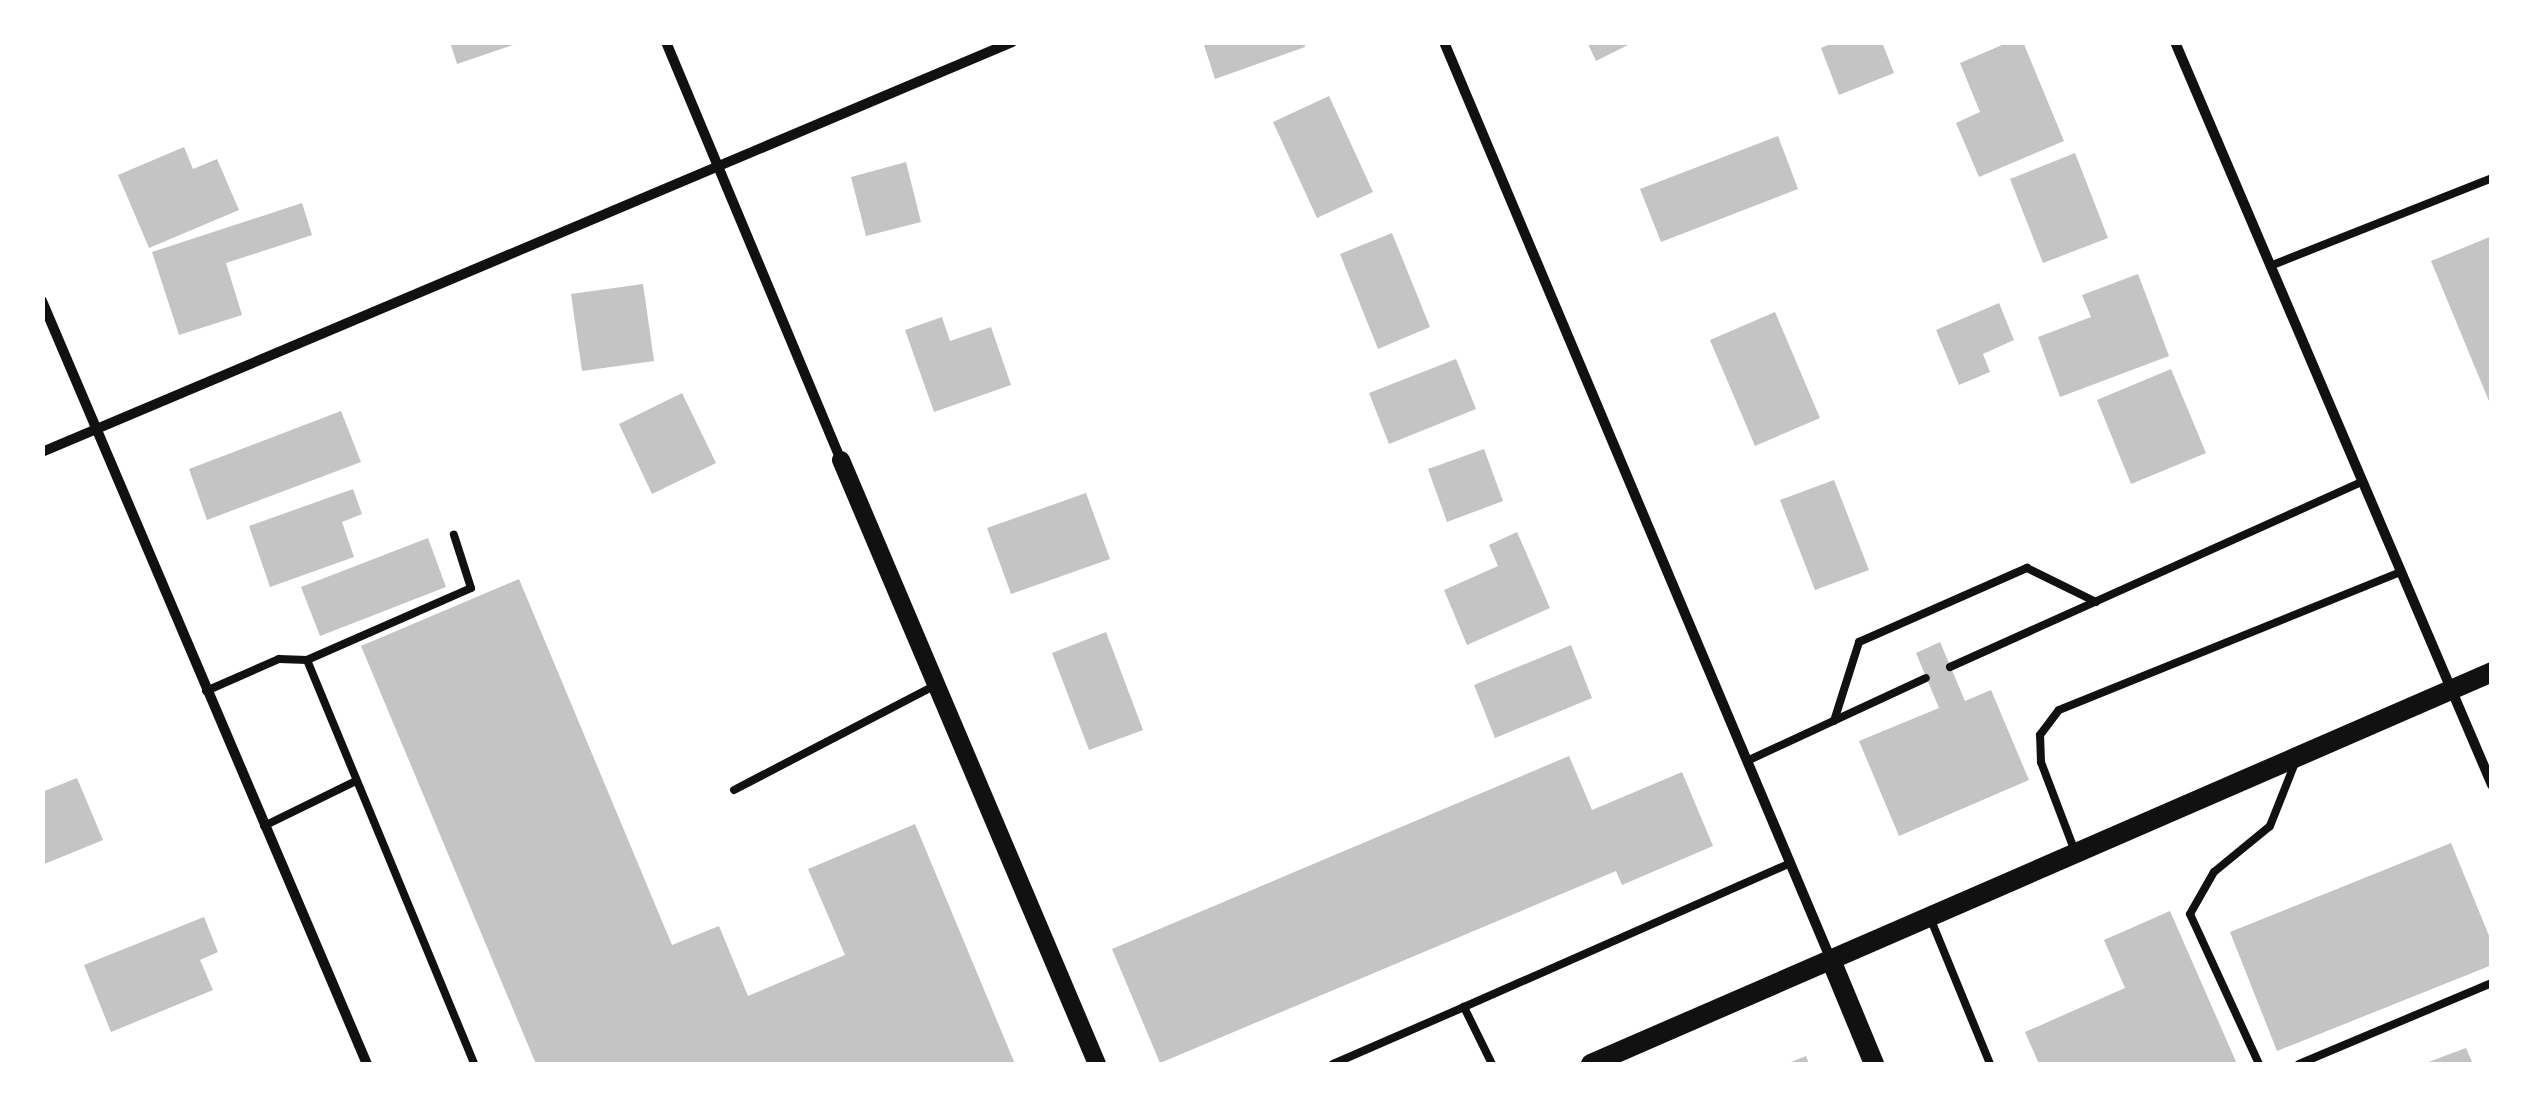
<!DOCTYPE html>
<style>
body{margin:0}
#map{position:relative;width:2534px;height:1107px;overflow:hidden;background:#fff;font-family:"Source Sans 3",sans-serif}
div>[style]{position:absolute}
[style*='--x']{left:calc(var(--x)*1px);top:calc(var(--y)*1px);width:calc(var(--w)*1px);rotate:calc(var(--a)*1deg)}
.building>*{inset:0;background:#c4c4c4}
.service>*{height:8px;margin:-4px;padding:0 4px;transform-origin:4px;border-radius:4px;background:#111}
.minor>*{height:10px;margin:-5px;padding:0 5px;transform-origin:5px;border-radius:5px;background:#111}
.tertiary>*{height:18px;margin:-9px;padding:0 9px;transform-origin:9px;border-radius:9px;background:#111}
.secondary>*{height:20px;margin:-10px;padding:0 10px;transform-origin:10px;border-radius:10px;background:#111}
span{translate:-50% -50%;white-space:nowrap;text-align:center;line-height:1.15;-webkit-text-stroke:10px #fff;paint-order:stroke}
.frame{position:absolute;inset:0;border:45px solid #fff;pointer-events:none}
</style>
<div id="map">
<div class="building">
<div style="clip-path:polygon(450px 42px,518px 42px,519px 43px,457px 64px)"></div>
<div style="clip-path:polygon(1203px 42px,1304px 42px,1305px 47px,1215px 79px)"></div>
<div style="clip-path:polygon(1587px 42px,1634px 42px,1596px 61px)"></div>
<div style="clip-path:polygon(1835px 42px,1882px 42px,1894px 73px,1839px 95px,1821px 48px)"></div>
<div style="clip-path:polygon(2009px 42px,2023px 42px,2064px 141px,1979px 177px,1956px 123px,1980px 112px,1960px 63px)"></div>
<div style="clip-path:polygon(1329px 96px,1373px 192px,1317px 218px,1273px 122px)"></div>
<div style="clip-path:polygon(1778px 136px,1798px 189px,1661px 242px,1640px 189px)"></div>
<div style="clip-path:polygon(184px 147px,193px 169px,217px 159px,239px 210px,149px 248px,118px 175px)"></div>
<div style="clip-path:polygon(2075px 153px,2108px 238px,2043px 263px,2010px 179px)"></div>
<div style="clip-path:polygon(906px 162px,921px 222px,866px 236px,851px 177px)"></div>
<div style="clip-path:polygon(302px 203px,312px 235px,226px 263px,242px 315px,179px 335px,152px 252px)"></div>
<div style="clip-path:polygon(1392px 233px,1430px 327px,1378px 349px,1340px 254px)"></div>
<div style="clip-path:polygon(2492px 236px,2492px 406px,2491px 406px,2431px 261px)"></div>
<div style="clip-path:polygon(2138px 274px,2169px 356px,2060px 397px,2038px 337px,2091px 317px,2082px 295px)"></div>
<div style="clip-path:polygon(643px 284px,654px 361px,582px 371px,571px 294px)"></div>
<div style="clip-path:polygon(1999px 303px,2014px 340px,1983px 354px,1990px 372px,1959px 385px,1936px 330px)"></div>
<div style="clip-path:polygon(1775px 312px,1820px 418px,1755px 446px,1710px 340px)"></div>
<div style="clip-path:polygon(942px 317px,950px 341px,991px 327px,1011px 385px,934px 412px,905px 330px)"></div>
<div style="clip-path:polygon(1456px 359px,1476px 409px,1389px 444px,1369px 393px)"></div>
<div style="clip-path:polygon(2171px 369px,2206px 453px,2131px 484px,2097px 400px)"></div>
<div style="clip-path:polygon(682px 393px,716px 463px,652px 494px,619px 424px)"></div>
<div style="clip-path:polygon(341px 411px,361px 462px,207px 520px,189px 469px)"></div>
<div style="clip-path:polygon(1484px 449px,1503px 501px,1447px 522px,1428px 469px)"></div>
<div style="clip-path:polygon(1834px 480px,1869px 570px,1815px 590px,1780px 500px)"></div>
<div style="clip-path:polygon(353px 489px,362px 514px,342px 522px,354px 557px,270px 587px,249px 526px)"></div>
<div style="clip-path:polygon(1086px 493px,1110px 559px,1011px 594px,987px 528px)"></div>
<div style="clip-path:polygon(1517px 532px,1550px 608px,1467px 645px,1444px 590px,1498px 566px,1489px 545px)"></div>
<div style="clip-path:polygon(428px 538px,446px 587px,320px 636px,301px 587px)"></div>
<div style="clip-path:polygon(519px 579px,672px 945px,719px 926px,748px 996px,845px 955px,808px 869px,915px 824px,1015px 1064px,536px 1064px,361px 646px)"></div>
<div style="clip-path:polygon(1106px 632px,1143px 730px,1089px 750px,1052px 653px)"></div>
<div style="clip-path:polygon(1940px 642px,1965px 701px,1991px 690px,2029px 780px,1899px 836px,1859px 741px,1939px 708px,1916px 653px)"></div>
<div style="clip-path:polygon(1571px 645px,1592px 698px,1495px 738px,1474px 685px)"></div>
<div style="clip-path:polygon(1569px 756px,1592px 810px,1682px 772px,1713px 846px,1622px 885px,1616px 871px,1160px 1063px,1112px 949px)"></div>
<div style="clip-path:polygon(77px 778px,103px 840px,42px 865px,42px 792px)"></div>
<div style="clip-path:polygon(2451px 843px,2492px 943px,2492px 965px,2277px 1051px,2230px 932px)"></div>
<div style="clip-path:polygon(2170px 911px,2237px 1064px,2039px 1064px,2025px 1032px,2125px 988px,2104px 940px)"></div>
<div style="clip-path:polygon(204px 917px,218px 952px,200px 960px,213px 990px,111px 1032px,84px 965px)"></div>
<div style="clip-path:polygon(2466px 1048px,2473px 1064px,2423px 1064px)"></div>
<div style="clip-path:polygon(1806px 1056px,1809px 1064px,1786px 1064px)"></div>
</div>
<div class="service">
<div style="--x:2270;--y:266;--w:239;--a:-21.6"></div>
<div style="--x:307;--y:660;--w:179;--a:-23.7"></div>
<div style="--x:471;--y:588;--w:56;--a:-107.8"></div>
<div style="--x:1950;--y:667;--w:452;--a:-24.2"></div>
<div style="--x:206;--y:691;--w:80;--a:-23.7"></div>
<div style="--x:279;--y:659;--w:28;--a:2"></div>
<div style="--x:307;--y:660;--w:437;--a:67.5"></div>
<div style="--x:1834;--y:721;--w:83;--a:-72.4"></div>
<div style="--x:1859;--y:642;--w:184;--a:-23.8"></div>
<div style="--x:2027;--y:568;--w:77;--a:26.2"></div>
<div style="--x:1747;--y:761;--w:197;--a:-24.9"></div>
<div style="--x:734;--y:790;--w:228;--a:-27.5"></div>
<div style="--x:264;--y:826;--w:102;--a:-26.1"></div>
<div style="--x:2074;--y:849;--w:93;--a:-110.8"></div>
<div style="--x:2041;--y:762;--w:27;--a:-92"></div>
<div style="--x:2040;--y:735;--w:31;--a:-53"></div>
<div style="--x:2059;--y:710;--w:368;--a:-22"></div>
<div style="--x:1931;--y:920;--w:156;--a:67.7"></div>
<div style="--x:1333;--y:1064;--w:143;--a:-23.5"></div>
<div style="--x:1492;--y:1064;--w:64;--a:-116.2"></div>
<div style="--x:1464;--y:1007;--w:356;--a:-23.8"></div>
<div style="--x:2259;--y:1064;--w:165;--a:-114.7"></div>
<div style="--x:2190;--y:914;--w:48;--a:-60.3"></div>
<div style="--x:2214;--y:872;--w:72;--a:-39.4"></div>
<div style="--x:2270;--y:826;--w:68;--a:-68.4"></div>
<div style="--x:2299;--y:1064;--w:209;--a:-22.8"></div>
</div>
<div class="minor">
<div style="--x:666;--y:42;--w:453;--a:67.3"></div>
<div style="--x:1444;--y:42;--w:996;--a:67.14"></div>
<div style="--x:2175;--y:42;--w:808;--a:66.89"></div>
<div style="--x:42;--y:301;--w:829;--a:66.93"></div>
<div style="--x:42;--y:452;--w:1053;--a:-22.91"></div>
</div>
<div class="tertiary">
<div style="--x:841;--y:460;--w:656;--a:67.03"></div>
</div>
<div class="secondary">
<div style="--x:1831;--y:960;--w:113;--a:67.5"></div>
<div style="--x:1591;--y:1064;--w:983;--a:-23.51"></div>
</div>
<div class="frame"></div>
</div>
